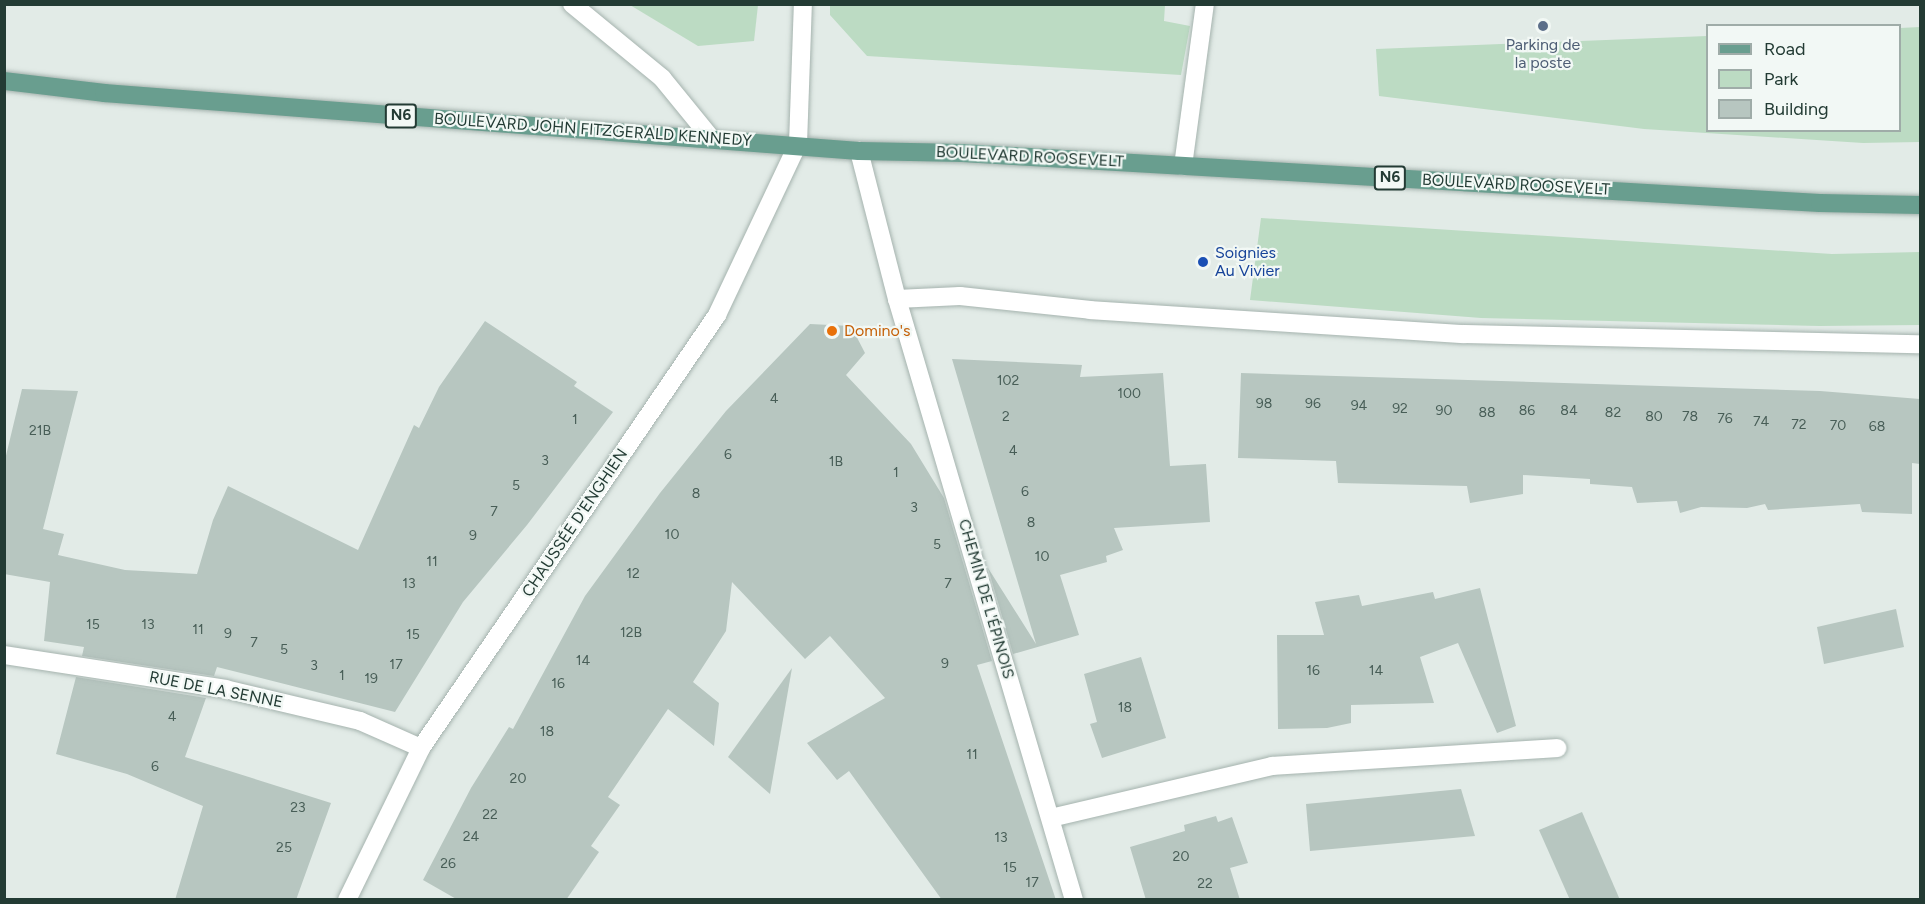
<!DOCTYPE html>
<meta charset="utf-8">
<style>
body{margin:0}
#map{position:relative;width:1925px;height:904px;overflow:hidden;background:#e2ebe7;font-family:Figtree,sans-serif}
div>[style]{position:absolute}
[style*='--x']{left:calc(var(--x)*1px);top:calc(var(--y)*1px);width:calc(var(--w)*1px);rotate:calc(var(--a)*1deg)}
.green>*{inset:0;background:#bcdbc3}
.building>*{inset:0;background:#b7c6c0}
.roads{filter:drop-shadow(0 0 2px #a5b3ae) drop-shadow(0 0 2px #a5b3ae)}
.lane>*{height:18px;margin:-9px;padding:0 9px;transform-origin:9px;border-radius:9px;background:#fff}
.street>*{height:18px;margin:-9px;padding:0 9px;transform-origin:9px;border-radius:9px;background:#fff}
.secondary>*{height:18px;margin:-9px;padding:0 9px;transform-origin:9px;border-radius:9px;background:#fff}
.primary>*{height:18px;margin:-9px;padding:0 9px;transform-origin:9px;border-radius:9px;background:#699e8f}
.dots>*{width:16px;height:16px;translate:-50% -50%;box-sizing:border-box;border:3px solid #f2f8f5;border-radius:50%}
span{translate:-50% -50%;white-space:nowrap;text-align:center;line-height:1.15;-webkit-text-stroke:4.5px #f2f8f5;paint-order:stroke}
.number-label{font-size:14px;color:#485e57}
.number-label span{-webkit-text-stroke-width:0}
.shield-label span{padding:2px 4px;background:#f2f8f5;border:2px solid;border-radius:4px;-webkit-text-stroke-width:0}
.shield-label{font-size:15px;color:#233b34;font-weight:700}
.service-label{font-size:16px;color:#4e5e75}
.street-label{font-size:16px;color:#233b34}
.transit-label{font-size:16px;color:#164399}
.left{translate:0 -50%;text-align:left}
.food-label{font-size:16px;color:#c56008}
.frame{position:absolute;inset:0;border:6px solid #233b34;pointer-events:none}
.legend{position:absolute;left:1706px;top:24px;width:195px;height:108px;box-sizing:border-box;background:#f2f8f5;border:2px solid #9faca8;margin:0;padding:8px 10px;list-style:none;font-size:18px;color:#233b34}
.legend li{display:flex;align-items:center;gap:12px;height:30px}
.legend b{width:30px;border:2px solid #9faca8}
</style>
<div id="map">
<div class="green">
<div style="clip-path:polygon(630px 5px,758px 5px,754px 41px,698px 46px)"></div>
<div style="clip-path:polygon(830px 5px,1165px 5px,1164px 21px,1190px 26px,1181px 75px,867px 56px,830px 15px)"></div>
<div style="clip-path:polygon(1920px 27px,1920px 142px,1863px 143px,1644px 129px,1379px 96px,1376px 49px,1707px 36px,1708px 130px,1900px 130px,1900px 28px)"></div>
<div style="clip-path:polygon(1261px 218px,1832px 254px,1920px 252px,1920px 325px,1819px 326px,1481px 318px,1250px 300px)"></div>
</div>
<div class="building">
<div style="clip-path:polygon(485px 321px,577px 382px,574px 386px,613px 412px,527px 525px,463px 602px,395px 712px,217px 667px,214px 676px,82px 656px,84px 647px,44px 641px,50px 582px,4px 574px,4px 464px,22px 389px,78px 391px,43px 529px,64px 534px,58px 555px,125px 570px,197px 574px,213px 520px,228px 486px,358px 550px,414px 425px,419px 428px,439px 387px)"></div>
<div style="clip-path:polygon(810px 324px,851px 326px,865px 353px,846px 375px,911px 444px,944px 498px,992px 661px,977px 665px,1056px 900px,942px 900px,849px 771px,837px 780px,807px 743px,885px 698px,830px 636px,805px 659px,732px 582px,726px 631px,693px 682px,719px 703px,714px 746px,668px 709px,608px 797px,620px 805px,591px 846px,599px 852px,566px 900px,458px 900px,423px 880px,471px 788px,509px 727px,513px 729px,585px 596px,660px 493px,726px 411px)"></div>
<div style="clip-path:polygon(952px 359px,1082px 365px,1080px 377px,1163px 373px,1170px 466px,1206px 464px,1210px 522px,1114px 528px,1123px 550px,1106px 556px,1107px 562px,1060px 575px,1079px 635px,1013px 654px,988px 568px,1036px 644px)"></div>
<div style="clip-path:polygon(1241px 373px,1820px 391px,1920px 399px,1920px 464px,1912px 463px,1912px 514px,1862px 512px,1860px 504px,1768px 510px,1765px 504px,1747px 508px,1701px 507px,1680px 513px,1677px 501px,1637px 503px,1632px 487px,1590px 484px,1590px 479px,1523px 475px,1523px 494px,1470px 503px,1467px 486px,1338px 483px,1336px 461px,1238px 458px)"></div>
<div style="clip-path:polygon(1480px 588px,1516px 726px,1497px 733px,1458px 643px,1420px 657px,1434px 703px,1351px 705px,1351px 723px,1327px 728px,1278px 729px,1277px 635px,1324px 635px,1315px 602px,1359px 595px,1362px 606px,1433px 592px,1435px 599px)"></div>
<div style="clip-path:polygon(1896px 609px,1904px 647px,1824px 664px,1817px 627px)"></div>
<div style="clip-path:polygon(1141px 657px,1166px 738px,1102px 758px,1090px 724px,1097px 722px,1084px 674px)"></div>
<div style="clip-path:polygon(792px 668px,770px 794px,728px 757px)"></div>
<div style="clip-path:polygon(76px 677px,206px 698px,185px 757px,331px 803px,296px 900px,175px 900px,203px 806px,127px 774px,56px 754px)"></div>
<div style="clip-path:polygon(1461px 789px,1475px 836px,1310px 851px,1306px 804px)"></div>
<div style="clip-path:polygon(1582px 812px,1620px 900px,1570px 900px,1539px 830px)"></div>
<div style="clip-path:polygon(1216px 816px,1218px 822px,1232px 817px,1248px 863px,1230px 868px,1240px 900px,1146px 900px,1130px 847px,1185px 831px,1184px 825px)"></div>
</div>
<div class="roads">
<div class="lane">
<div style="--x:1183;--y:166;--w:163;--a:-82.3"></div>
<div style="--x:1051;--y:818;--w:227;--a:-13.2"></div>
<div style="--x:1272;--y:766;--w:286;--a:-3.6"></div>
</div>
<div class="street">
<div style="--x:572;--y:4;--w:117;--a:39.4"></div>
<div style="--x:662;--y:78;--w:77;--a:50.8"></div>
<div style="--x:798;--y:144;--w:140;--a:-88"></div>
<div style="--x:859;--y:151;--w:153;--a:75.6"></div>
<div style="--x:897;--y:299;--w:627;--a:73.59"></div>
<div style="--x:897;--y:299;--w:63;--a:-2.7"></div>
<div style="--x:960;--y:296;--w:131;--a:6.1"></div>
<div style="--x:1090;--y:310;--w:374;--a:3.7"></div>
<div style="--x:1463;--y:334;--w:457;--a:1.3"></div>
<div style="--x:4;--y:655;--w:224;--a:8.7"></div>
<div style="--x:225;--y:689;--w:139;--a:13.3"></div>
<div style="--x:360;--y:721;--w:67;--a:23.9"></div>
</div>
<div class="secondary">
<div style="--x:347;--y:900;--w:169;--a:-64"></div>
<div style="--x:421;--y:748;--w:525;--a:-55.64"></div>
<div style="--x:717;--y:315;--w:189;--a:-64.7"></div>
</div>
<div class="primary">
<div style="--x:4;--y:81;--w:101;--a:6.8"></div>
<div style="--x:104;--y:93;--w:757;--a:4.39"></div>
<div style="--x:859;--y:151;--w:103;--a:1.1"></div>
<div style="--x:962;--y:153;--w:859;--a:3.34"></div>
<div style="--x:1820;--y:203;--w:100;--a:1.1"></div>
</div>
</div>
<div class="dots">
<div style="left:1543px;top:26px;background:#5c6f8a"></div>
<div style="left:1203px;top:262px;background:#1a4fb4"></div>
<div style="left:832px;top:331px;background:#e8710a"></div>
</div>
<div class="number-label">
<span style="left:1008px;top:381px">102</span>
<span style="left:1129px;top:394px">100</span>
<span style="left:774px;top:399px">4</span>
<span style="left:1264px;top:404px">98</span>
<span style="left:1313px;top:404px">96</span>
<span style="left:1359px;top:406px">94</span>
<span style="left:1400px;top:409px">92</span>
<span style="left:1444px;top:411px">90</span>
<span style="left:1527px;top:411px">86</span>
<span style="left:1569px;top:411px">84</span>
<span style="left:1487px;top:413px">88</span>
<span style="left:1613px;top:413px">82</span>
<span style="left:1006px;top:417px">2</span>
<span style="left:1654px;top:417px">80</span>
<span style="left:1690px;top:417px">78</span>
<span style="left:1725px;top:419px">76</span>
<span style="left:575px;top:420px">1</span>
<span style="left:1761px;top:422px">74</span>
<span style="left:1799px;top:425px">72</span>
<span style="left:1838px;top:426px">70</span>
<span style="left:1877px;top:427px">68</span>
<span style="left:40px;top:431px">21B</span>
<span style="left:1013px;top:451px">4</span>
<span style="left:728px;top:455px">6</span>
<span style="left:545px;top:461px">3</span>
<span style="left:836px;top:462px">1B</span>
<span style="left:896px;top:473px">1</span>
<span style="left:516px;top:486px">5</span>
<span style="left:1025px;top:492px">6</span>
<span style="left:696px;top:494px">8</span>
<span style="left:914px;top:508px">3</span>
<span style="left:494px;top:512px">7</span>
<span style="left:1031px;top:523px">8</span>
<span style="left:672px;top:535px">10</span>
<span style="left:473px;top:536px">9</span>
<span style="left:937px;top:545px">5</span>
<span style="left:1042px;top:557px">10</span>
<span style="left:432px;top:562px">11</span>
<span style="left:633px;top:574px">12</span>
<span style="left:409px;top:584px">13</span>
<span style="left:948px;top:584px">7</span>
<span style="left:93px;top:625px">15</span>
<span style="left:148px;top:625px">13</span>
<span style="left:198px;top:630px">11</span>
<span style="left:631px;top:633px">12B</span>
<span style="left:228px;top:634px">9</span>
<span style="left:413px;top:635px">15</span>
<span style="left:254px;top:643px">7</span>
<span style="left:284px;top:650px">5</span>
<span style="left:583px;top:661px">14</span>
<span style="left:945px;top:664px">9</span>
<span style="left:396px;top:665px">17</span>
<span style="left:314px;top:666px">3</span>
<span style="left:1313px;top:671px">16</span>
<span style="left:1376px;top:671px">14</span>
<span style="left:342px;top:676px">1</span>
<span style="left:371px;top:679px">19</span>
<span style="left:558px;top:684px">16</span>
<span style="left:1125px;top:708px">18</span>
<span style="left:172px;top:717px">4</span>
<span style="left:547px;top:732px">18</span>
<span style="left:972px;top:755px">11</span>
<span style="left:155px;top:767px">6</span>
<span style="left:518px;top:779px">20</span>
<span style="left:298px;top:808px">23</span>
<span style="left:490px;top:815px">22</span>
<span style="left:471px;top:837px">24</span>
<span style="left:1001px;top:838px">13</span>
<span style="left:284px;top:848px">25</span>
<span style="left:1181px;top:857px">20</span>
<span style="left:448px;top:864px">26</span>
<span style="left:1010px;top:868px">15</span>
<span style="left:1032px;top:883px">17</span>
<span style="left:1205px;top:884px">22</span>
</div>
<div class="shield-label">
<span style="left:401px;top:116px">N6</span>
<span style="left:1390px;top:178px">N6</span>
</div>
<div class="service-label">
<span style="left:1543px;top:54px">Parking de<br>la poste</span>
</div>
<div class="street-label">
<span style="left:593px;top:130px;rotate:4deg">BOULEVARD JOHN FITZGERALD KENNEDY</span>
<span style="left:1030px;top:157px;rotate:3deg">BOULEVARD ROOSEVELT</span>
<span style="left:1516px;top:185px;rotate:3deg">BOULEVARD ROOSEVELT</span>
<span style="left:575px;top:523px;rotate:-56deg">CHAUSSÉE D'ENGHIEN</span>
<span style="left:986px;top:599px;rotate:74deg">CHEMIN DE L'ÉPINOIS</span>
<span style="left:216px;top:690px;rotate:11deg">RUE DE LA SENNE</span>
</div>
<div class="transit-label">
<span class="left" style="left:1215px;top:262px">Soignies<br>Au Vivier</span>
</div>
<div class="food-label">
<span class="left" style="left:844px;top:331px">Domino's</span>
</div>
<div class="frame"></div>
<ul class="legend">
<li><b style="height:8px;background:#699e8f"></b>Road</li>
<li><b style="height:16px;background:#bcdbc3"></b>Park</li>
<li><b style="height:16px;background:#b7c6c0"></b>Building</li>
</ul>
</div>
